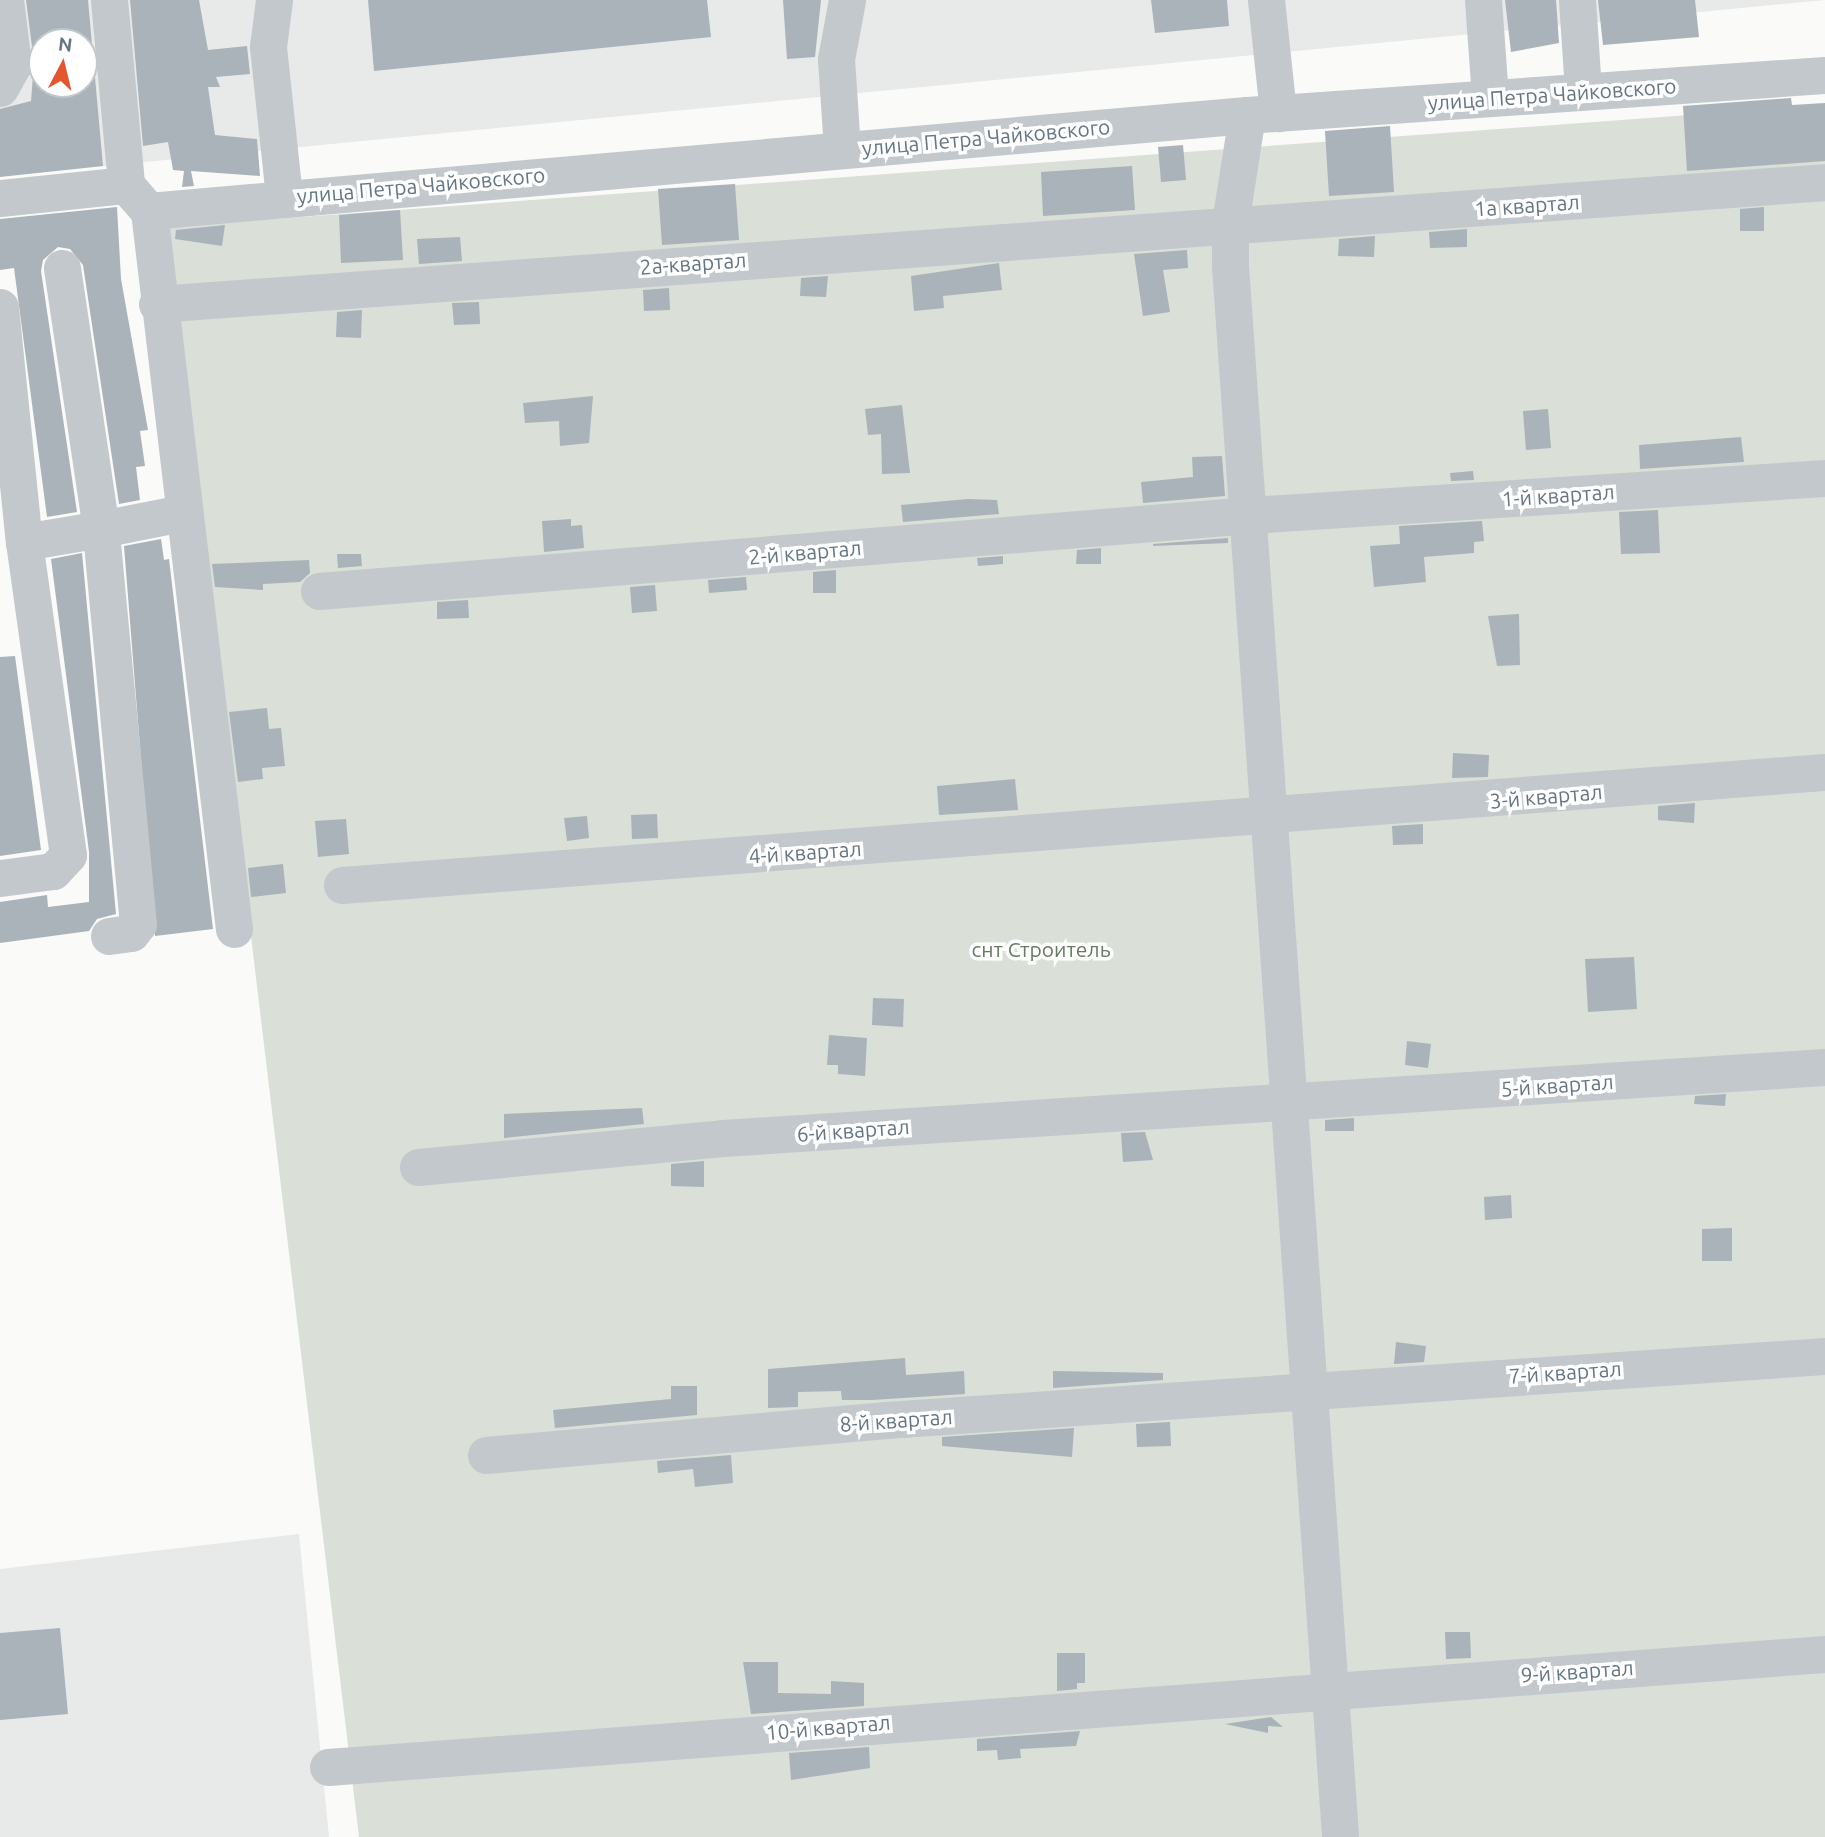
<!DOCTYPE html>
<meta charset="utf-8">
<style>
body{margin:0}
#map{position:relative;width:1825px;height:1837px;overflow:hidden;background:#fafaf8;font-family:Ubuntu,sans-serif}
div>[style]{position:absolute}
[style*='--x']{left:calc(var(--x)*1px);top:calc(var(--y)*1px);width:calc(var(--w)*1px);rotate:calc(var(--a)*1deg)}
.built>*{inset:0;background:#e8e9e9}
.green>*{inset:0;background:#dadfd7}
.building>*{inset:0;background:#aab3b9}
.minor>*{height:37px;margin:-18.5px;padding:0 18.5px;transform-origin:18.5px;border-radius:18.5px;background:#c3c8cc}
span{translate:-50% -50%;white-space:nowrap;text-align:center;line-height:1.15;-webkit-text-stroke:7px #fff;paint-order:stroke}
.street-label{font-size:21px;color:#657683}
.park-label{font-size:21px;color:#687a64}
.north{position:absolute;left:28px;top:28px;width:70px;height:70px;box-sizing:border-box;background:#fff;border:2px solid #c1c8cd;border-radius:50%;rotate:7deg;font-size:19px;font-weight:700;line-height:28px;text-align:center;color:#657683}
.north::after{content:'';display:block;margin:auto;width:24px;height:32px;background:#e4572e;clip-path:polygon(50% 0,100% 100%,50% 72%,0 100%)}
</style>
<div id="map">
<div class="built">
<div style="clip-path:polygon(evenodd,0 0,1825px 0,0 176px,0 0,42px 42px,84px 42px,84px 84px,42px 84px,42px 42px)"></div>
<div style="clip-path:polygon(299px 1534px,329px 1837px,0 1837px,0 1569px)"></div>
</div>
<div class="green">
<div style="clip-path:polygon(1825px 105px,1825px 1837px,359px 1837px,166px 227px)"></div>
</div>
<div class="building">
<div style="clip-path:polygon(evenodd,26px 0,88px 0,103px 166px,0 177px,0 109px,31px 101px,34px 62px,26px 0,42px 42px,84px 42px,84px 84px,42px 84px,42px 42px)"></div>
<div style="clip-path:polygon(130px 0,199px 0,208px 50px,247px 46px,250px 74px,216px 77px,220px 87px,208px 87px,215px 135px,257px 139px,260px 176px,191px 171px,194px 186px,182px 187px,184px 171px,173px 170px,168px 142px,143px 146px)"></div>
<div style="clip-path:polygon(368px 0,707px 0,711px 37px,374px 71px)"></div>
<div style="clip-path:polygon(783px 0,821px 0,815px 57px,787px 59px)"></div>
<div style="clip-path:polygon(1151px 0,1227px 0,1229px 26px,1155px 33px)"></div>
<div style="clip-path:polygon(1505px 0,1556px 0,1559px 43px,1511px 52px)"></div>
<div style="clip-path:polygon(1598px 0,1695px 0,1699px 37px,1603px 45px)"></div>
<div style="clip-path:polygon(1791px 98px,1792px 105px,1825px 103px,1825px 161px,1687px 171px,1683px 106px)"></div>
<div style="clip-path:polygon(1390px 126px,1394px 192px,1329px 196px,1325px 131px)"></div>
<div style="clip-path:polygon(1183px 145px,1186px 180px,1161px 182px,1158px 147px)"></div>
<div style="clip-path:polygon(1132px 166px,1135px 210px,1043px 216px,1041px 172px)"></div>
<div style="clip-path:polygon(735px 184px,739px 240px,662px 245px,658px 189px)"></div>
<div style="clip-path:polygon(117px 207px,121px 279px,148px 430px,140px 431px,145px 466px,136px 467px,140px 500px,119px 504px,83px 265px,70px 249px,58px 247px,43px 260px,41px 271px,77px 512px,47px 517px,14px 268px,0 270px,0 219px)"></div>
<div style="clip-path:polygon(1764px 207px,1764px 231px,1740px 231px,1740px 209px)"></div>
<div style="clip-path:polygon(400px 210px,403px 260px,341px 263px,339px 215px)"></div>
<div style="clip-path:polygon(225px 225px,222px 246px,175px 239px,176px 230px)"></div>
<div style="clip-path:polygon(1467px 229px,1467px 247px,1430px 248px,1429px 232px)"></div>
<div style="clip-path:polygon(1375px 236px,1374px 257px,1338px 256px,1339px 239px)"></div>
<div style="clip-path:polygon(460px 237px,462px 261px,419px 264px,417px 239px)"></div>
<div style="clip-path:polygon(1187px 250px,1188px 268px,1163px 270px,1170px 312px,1143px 316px,1134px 254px)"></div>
<div style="clip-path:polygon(999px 263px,1002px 290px,943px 296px,944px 308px,914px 311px,911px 276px)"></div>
<div style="clip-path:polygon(828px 276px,826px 297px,800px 296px,801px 278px)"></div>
<div style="clip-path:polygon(669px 288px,670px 310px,644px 311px,643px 290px)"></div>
<div style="clip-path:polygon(479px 302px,480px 324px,454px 325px,452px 303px)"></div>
<div style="clip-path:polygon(362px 310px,361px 338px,336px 337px,337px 312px)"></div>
<div style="clip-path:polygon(593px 396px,589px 443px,560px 446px,559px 421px,525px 423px,523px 403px)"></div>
<div style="clip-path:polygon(902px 405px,910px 473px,882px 474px,881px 434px,868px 435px,865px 409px)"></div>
<div style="clip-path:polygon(1548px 409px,1551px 448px,1526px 450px,1523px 411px)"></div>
<div style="clip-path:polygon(1741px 437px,1744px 462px,1640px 469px,1639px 445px)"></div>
<div style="clip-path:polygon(1222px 456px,1225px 496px,1143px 503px,1141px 482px,1193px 477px,1192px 457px)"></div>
<div style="clip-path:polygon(1473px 471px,1474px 480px,1451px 481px,1450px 473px)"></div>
<div style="clip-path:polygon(968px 499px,997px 500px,999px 514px,903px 522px,901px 505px)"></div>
<div style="clip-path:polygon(1658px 510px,1660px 553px,1621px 554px,1619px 512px)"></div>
<div style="clip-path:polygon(571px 519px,571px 526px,582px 525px,584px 548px,544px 552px,542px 521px)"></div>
<div style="clip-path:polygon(1482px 521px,1484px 541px,1474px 542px,1474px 553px,1424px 557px,1426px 582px,1374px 587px,1370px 546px,1400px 544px,1399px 526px)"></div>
<div style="clip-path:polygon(1228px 538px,1228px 543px,1153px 546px,1153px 544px)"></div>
<div style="clip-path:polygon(161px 539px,164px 560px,169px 559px,213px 929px,155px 936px,124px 546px)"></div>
<div style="clip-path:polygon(1101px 548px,1101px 564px,1076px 564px,1077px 550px)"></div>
<div style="clip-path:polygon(82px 553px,116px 914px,97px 919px,89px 931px,0 943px,0 902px,47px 895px,48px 907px,89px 902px,89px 852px,51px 559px)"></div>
<div style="clip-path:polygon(337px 554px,361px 554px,362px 566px,338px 568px)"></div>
<div style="clip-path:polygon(1003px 556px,1003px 564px,978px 566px,977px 558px)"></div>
<div style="clip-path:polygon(309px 560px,310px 573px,300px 582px,263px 584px,263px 590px,215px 587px,212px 564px)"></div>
<div style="clip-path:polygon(836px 570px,836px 593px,813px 593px,813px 572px)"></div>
<div style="clip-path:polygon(746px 577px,747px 590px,709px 593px,708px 580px)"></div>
<div style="clip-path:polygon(655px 585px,657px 611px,632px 613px,630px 587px)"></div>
<div style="clip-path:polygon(468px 600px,469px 618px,437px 619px,437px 602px)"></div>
<div style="clip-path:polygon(1519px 614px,1520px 665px,1497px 666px,1488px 616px)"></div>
<div style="clip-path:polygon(15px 656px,41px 850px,0 856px,0 657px)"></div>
<div style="clip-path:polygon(267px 708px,269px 729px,281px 728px,285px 766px,262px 768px,263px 779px,238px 782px,229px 712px)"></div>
<div style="clip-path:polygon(1453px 753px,1489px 755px,1488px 777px,1452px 778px)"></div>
<div style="clip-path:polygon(1015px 779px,1018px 810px,939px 815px,937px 786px)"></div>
<div style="clip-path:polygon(1695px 803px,1694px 823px,1658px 820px,1658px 806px)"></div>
<div style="clip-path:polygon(657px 814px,658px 838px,632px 839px,631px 815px)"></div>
<div style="clip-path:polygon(587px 816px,589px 838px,567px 841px,564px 818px)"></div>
<div style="clip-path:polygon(346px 819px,349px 854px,318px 857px,315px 821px)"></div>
<div style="clip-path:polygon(1423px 824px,1423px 844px,1393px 845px,1392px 826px)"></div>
<div style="clip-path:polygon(283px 864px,286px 893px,251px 897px,248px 868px)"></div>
<div style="clip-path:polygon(1634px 957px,1637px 1009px,1588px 1012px,1585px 959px)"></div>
<div style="clip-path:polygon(873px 998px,904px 999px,903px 1027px,872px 1025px)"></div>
<div style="clip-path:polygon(829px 1035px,867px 1038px,865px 1076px,838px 1074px,838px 1065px,827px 1065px)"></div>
<div style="clip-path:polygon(1407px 1041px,1431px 1044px,1428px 1068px,1405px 1065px)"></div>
<div style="clip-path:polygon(1726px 1094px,1725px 1106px,1694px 1104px,1695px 1096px)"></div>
<div style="clip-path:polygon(642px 1108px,644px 1124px,504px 1138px,504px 1114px)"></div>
<div style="clip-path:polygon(1354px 1118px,1354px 1131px,1325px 1131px,1325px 1120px)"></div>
<div style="clip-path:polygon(1145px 1132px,1153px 1160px,1123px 1162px,1121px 1133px)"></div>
<div style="clip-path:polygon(704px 1161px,704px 1187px,671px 1186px,671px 1164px)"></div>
<div style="clip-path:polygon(1511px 1195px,1512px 1218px,1485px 1220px,1484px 1197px)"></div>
<div style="clip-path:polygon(1732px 1228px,1732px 1261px,1702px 1261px,1702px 1229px)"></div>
<div style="clip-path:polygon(1396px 1342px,1426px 1346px,1424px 1362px,1394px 1364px)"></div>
<div style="clip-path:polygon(905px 1358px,906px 1375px,964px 1371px,965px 1394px,872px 1400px,842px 1400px,841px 1391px,798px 1392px,798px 1407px,768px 1408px,768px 1369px)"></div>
<div style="clip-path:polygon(1053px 1371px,1163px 1373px,1163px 1380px,1053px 1388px)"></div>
<div style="clip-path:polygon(671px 1386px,697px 1386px,697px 1415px,555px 1428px,553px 1410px,671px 1399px)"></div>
<div style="clip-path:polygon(1170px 1422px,1171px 1446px,1137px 1447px,1136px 1424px)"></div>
<div style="clip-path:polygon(1074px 1428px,1072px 1457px,942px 1446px,942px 1437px)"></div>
<div style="clip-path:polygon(731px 1455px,733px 1483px,695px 1487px,693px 1469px,658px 1473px,657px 1461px)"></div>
<div style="clip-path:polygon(60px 1628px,68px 1714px,0 1720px,0 1633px)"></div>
<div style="clip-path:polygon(1445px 1632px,1470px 1632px,1471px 1658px,1446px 1659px)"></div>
<div style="clip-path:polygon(1057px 1653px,1085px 1653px,1085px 1683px,1077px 1683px,1077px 1689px,1057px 1691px)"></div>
<div style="clip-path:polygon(743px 1662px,778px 1662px,778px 1693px,831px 1694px,831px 1681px,864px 1683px,864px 1706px,751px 1714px)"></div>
<div style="clip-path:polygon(1271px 1717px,1283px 1727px,1268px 1726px,1268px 1733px,1225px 1724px)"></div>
<div style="clip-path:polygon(1080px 1731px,1076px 1746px,1020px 1749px,1021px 1758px,998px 1760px,997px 1750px,977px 1751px,977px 1739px)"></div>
<div style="clip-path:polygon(869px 1747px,870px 1768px,791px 1780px,789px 1753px)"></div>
</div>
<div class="minor">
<div style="--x:109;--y:0;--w:186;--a:84.7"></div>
<div style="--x:126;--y:185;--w:35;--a:49"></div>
<div style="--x:274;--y:0;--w:47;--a:97.3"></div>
<div style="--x:268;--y:47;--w:151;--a:83.9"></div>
<div style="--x:1266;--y:0;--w:114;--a:83.9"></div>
<div style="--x:1483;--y:0;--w:98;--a:85.9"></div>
<div style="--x:1577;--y:0;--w:91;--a:86.2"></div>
<div style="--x:0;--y:88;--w:26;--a:-61"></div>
<div style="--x:13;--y:65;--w:65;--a:-97"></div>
<div style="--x:1247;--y:115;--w:109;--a:98.9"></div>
<div style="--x:1230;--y:223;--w:43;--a:90"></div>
<div style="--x:1230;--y:266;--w:1575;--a:85.99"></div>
<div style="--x:842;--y:149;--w:90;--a:-93.8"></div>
<div style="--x:836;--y:59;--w:60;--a:-79.4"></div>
<div style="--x:0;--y:198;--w:127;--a:-5.9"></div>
<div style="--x:149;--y:211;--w:1102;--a:-5"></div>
<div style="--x:1247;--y:115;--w:579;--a:-3.96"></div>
<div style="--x:149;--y:211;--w:723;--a:83.25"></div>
<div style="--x:157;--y:304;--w:1672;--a:-4.18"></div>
<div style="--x:0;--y:307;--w:236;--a:84.2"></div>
<div style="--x:24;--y:542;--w:316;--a:82"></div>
<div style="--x:68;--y:855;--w:22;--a:133"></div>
<div style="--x:53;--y:871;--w:53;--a:172.5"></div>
<div style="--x:24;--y:542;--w:78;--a:-9.6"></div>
<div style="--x:101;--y:529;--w:264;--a:-98.5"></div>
<div style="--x:319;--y:591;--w:934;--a:-4.67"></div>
<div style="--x:1250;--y:515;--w:576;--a:-3.68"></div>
<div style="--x:342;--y:885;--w:1487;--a:-4.36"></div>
<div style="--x:109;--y:936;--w:22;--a:-8"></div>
<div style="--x:131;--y:933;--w:11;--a:-52"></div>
<div style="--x:138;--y:924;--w:397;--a:-95.4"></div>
<div style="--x:101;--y:529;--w:83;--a:-11.2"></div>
<div style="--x:418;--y:1167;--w:306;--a:-5.4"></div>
<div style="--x:723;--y:1138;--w:1104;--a:-3.69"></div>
<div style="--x:486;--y:1455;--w:402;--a:-5"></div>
<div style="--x:886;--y:1420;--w:941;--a:-3.9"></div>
<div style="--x:328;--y:1767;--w:1501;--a:-4.32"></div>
</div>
<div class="street-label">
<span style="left:1552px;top:94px;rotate:-4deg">улица Петра Чайковского</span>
<span style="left:986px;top:137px;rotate:-5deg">улица Петра Чайковского</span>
<span style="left:421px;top:185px;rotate:-5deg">улица Петра Чайковского</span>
<span style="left:1527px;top:205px;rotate:-4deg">1а квартал</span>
<span style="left:693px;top:263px;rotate:-4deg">2а-квартал</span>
<span style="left:1558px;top:495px;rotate:-4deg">1-й квартал</span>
<span style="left:805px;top:552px;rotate:-5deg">2-й квартал</span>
<span style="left:1546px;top:796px;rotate:-5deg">3-й квартал</span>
<span style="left:805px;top:852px;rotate:-4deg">4-й квартал</span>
<span style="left:1557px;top:1085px;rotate:-4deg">5-й квартал</span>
<span style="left:853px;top:1130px;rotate:-4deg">6-й квартал</span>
<span style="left:1565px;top:1372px;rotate:-4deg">7-й квартал</span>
<span style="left:896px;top:1420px;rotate:-4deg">8-й квартал</span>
<span style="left:1577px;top:1671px;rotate:-4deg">9-й квартал</span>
<span style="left:828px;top:1727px;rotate:-5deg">10-й квартал</span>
</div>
<div class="park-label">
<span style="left:1041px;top:949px">снт Строитель</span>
</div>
<div class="north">N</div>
</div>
